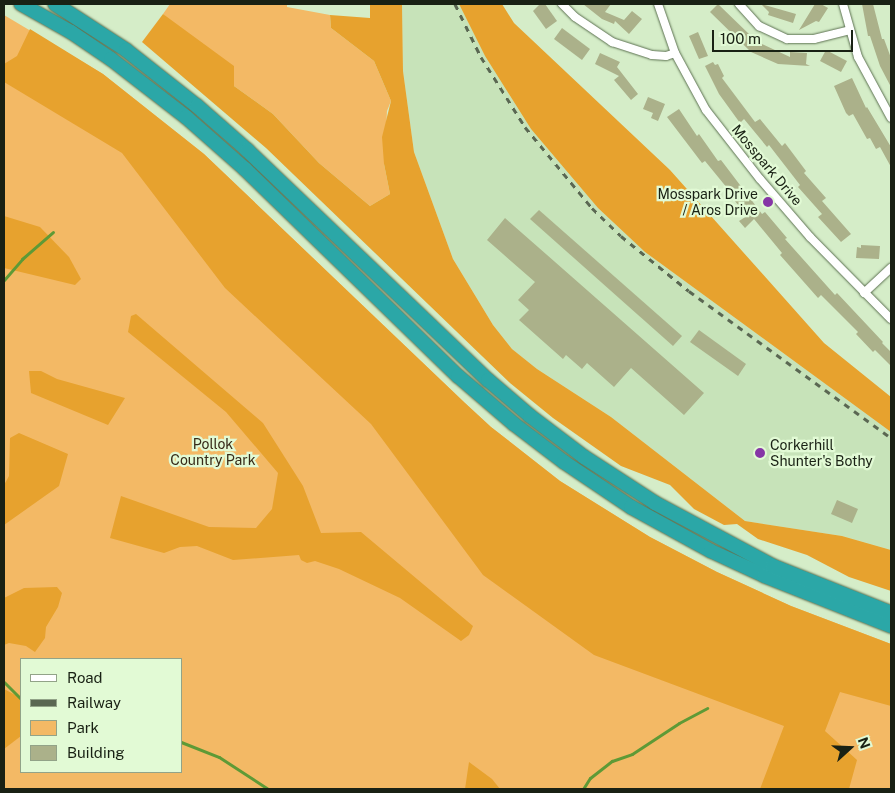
<!DOCTYPE html>
<style>
body{margin:0}
#map{position:relative;width:895px;height:793px;overflow:hidden;background:#d5edc8;font-family:"Public Sans",sans-serif}
div>[style]{position:absolute}
[style*='--x']{left:calc(var(--x)*1px);top:calc(var(--y)*1px);width:calc(var(--w)*1px);rotate:calc(var(--a)*1deg)}
.built>*{inset:0;background:#c7e3b9}
.green>*{inset:0;background:#f3b965}
.forest>*{inset:0;background:#e7a22e}
.stream>*{height:3px;margin:-1.5px;padding:0 1.5px;transform-origin:1.5px;border-radius:1.5px;background:#5e9a36}
.building>*{inset:0;background:#abb18a}
.roads{filter:drop-shadow(0 0 1px #5d7252) drop-shadow(0 0 1px #5d7252)}
.minor>*{height:8px;margin:-4px;padding:0 4px;transform-origin:4px;border-radius:4px;background:#fff}
.motorway>*{height:14px;margin:-7px;padding:0 7px;transform-origin:7px;border-radius:7px;background:#2ba7a7}
.rail>*{height:3px;margin-top:-1.5px;transform-origin:0;background:repeating-linear-gradient(90deg,#5a6752 0 6px,transparent 0 12px)}
.dots>*{width:14px;height:14px;translate:-50% -50%;box-sizing:border-box;border:2px solid #e2fad5;border-radius:50%}
span{translate:-50% -50%;white-space:nowrap;text-align:center;line-height:1.15;-webkit-text-stroke:4.5px #e2fad5;paint-order:stroke}
.street-label{font-size:14px;color:#192114}
.poi-label{font-size:14px;color:#192114}
.right{translate:-100% -50%;text-align:right}
.left{translate:0 -50%;text-align:left}
.park-label{font-size:14px;color:#372a18}
.frame{position:absolute;inset:0;border:5px solid #192114;pointer-events:none}
.legend{position:absolute;left:20px;top:658px;width:162px;height:115px;box-sizing:border-box;background:#e2fad5;border:1px solid #92a388;margin:0;padding:6px 9px;list-style:none;font-size:15px;color:#192114}
.legend li{display:flex;align-items:center;gap:10px;height:25px}
.legend b{width:25px;border:1px solid #92a388}
.north{position:absolute;left:825px;top:723px;width:50px;height:50px;-webkit-text-stroke:4px #e2fad5;paint-order:stroke;rotate:70deg;font-size:14px;font-weight:700;line-height:20px;text-align:center;color:#192114}
.north::after{content:'';display:block;margin:auto;width:18px;height:22px;background:#192114;clip-path:polygon(50% 0,100% 100%,50% 72%,0 100%)}
.scale{position:absolute;left:712px;top:30px;width:141px;height:22px;box-sizing:border-box;border:2px solid #192114;border-top:0;padding-left:6px;font-size:15px;line-height:18px;white-space:nowrap;color:#192114;-webkit-text-stroke:4px #e2fad5;paint-order:stroke}
</style>
<div id="map">
<div class="built">
<div style="clip-path:polygon(402px 4px,459px 4px,485px 56px,531px 129px,598px 208px,645px 252px,891px 432px,891px 550px,842px 536px,745px 521px,611px 417px,537px 369px,512px 349px,493px 325px,453px 259px,414px 152px,403px 71px)"></div>
</div>
<div class="green">
<div style="clip-path:polygon(170px 4px,287px 4px,287px 7px,330px 15px,331px 28px,374px 61px,391px 101px,387px 111px,384px 164px,390px 194px,370px 206px,319px 163px,273px 114px,234px 86px,163px 14px)"></div>
<div style="clip-path:polygon(evenodd,4px 15px,103px 74px,204px 154px,465px 403px,491px 427px,560px 481px,650px 537px,717px 572px,791px 606px,891px 644px,891px 789px,4px 789px,4px 15px,21px 659px,181px 659px,181px 772px,21px 772px,21px 659px)"></div>
</div>
<div class="forest">
<div style="clip-path:polygon(370px 4px,402px 4px,403px 71px,414px 152px,453px 259px,493px 325px,512px 349px,537px 369px,611px 417px,745px 521px,842px 536px,891px 550px,891px 591px,849px 577px,807px 555px,758px 539px,737px 524px,724px 525px,694px 509px,670px 485px,621px 466px,553px 418px,510px 383px,266px 148px,142px 42px,163px 14px,234px 66px,234px 86px,273px 114px,319px 163px,370px 206px,390px 194px,384px 164px,382px 137px,391px 101px,374px 61px,331px 28px,330px 15px,370px 18px)"></div>
<div style="clip-path:polygon(459px 4px,502px 4px,514px 23px,670px 170px,824px 343px,891px 397px,891px 432px,645px 252px,598px 208px,531px 129px,485px 56px)"></div>
<div style="clip-path:polygon(30px 29px,103px 74px,204px 154px,465px 403px,491px 427px,560px 481px,650px 537px,717px 572px,791px 606px,891px 644px,891px 706px,840px 692px,825px 731px,857px 760px,849px 789px,760px 789px,784px 726px,594px 655px,483px 575px,371px 424px,225px 288px,122px 153px,4px 82px,4px 64px,17px 56px)"></div>
<div style="clip-path:polygon(4px 216px,40px 227px,69px 257px,81px 279px,75px 285px,4px 268px)"></div>
<div style="clip-path:polygon(136px 314px,263px 423px,303px 486px,321px 533px,361px 532px,473px 626px,469px 635px,461px 641px,400px 598px,339px 569px,315px 561px,307px 563px,301px 560px,299px 555px,233px 560px,197px 546px,180px 547px,164px 553px,110px 538px,121px 496px,209px 527px,256px 528px,272px 509px,278px 473px,226px 412px,128px 332px,131px 316px)"></div>
<div style="clip-path:polygon(41px 371px,57px 379px,125px 398px,108px 425px,31px 393px,29px 371px)"></div>
<div style="clip-path:polygon(19px 433px,68px 454px,59px 486px,4px 525px,4px 485px,9px 476px,10px 438px)"></div>
<div style="clip-path:polygon(57px 587px,62px 593px,58px 607px,46px 627px,45px 638px,35px 652px,26px 646px,9px 643px,4px 645px,4px 598px,24px 588px)"></div>
<div style="clip-path:polygon(4px 689px,21px 698px,21px 736px,4px 749px)"></div>
<div style="clip-path:polygon(469px 762px,492px 779px,500px 789px,465px 789px)"></div>
</div>
<div class="stream">
<div style="--x:4;--y:280;--w:28;--a:-49"></div>
<div style="--x:22;--y:259;--w:41;--a:-41.1"></div>
<div style="--x:4;--y:682;--w:24;--a:45"></div>
<div style="--x:181;--y:742;--w:41;--a:21.5"></div>
<div style="--x:219;--y:757;--w:59;--a:33.1"></div>
<div style="--x:583;--y:789;--w:13;--a:-58"></div>
<div style="--x:590;--y:778;--w:28;--a:-38"></div>
<div style="--x:612;--y:761;--w:21;--a:-19"></div>
<div style="--x:632;--y:754;--w:56;--a:-33.4"></div>
<div style="--x:679;--y:723;--w:32;--a:-28"></div>
</div>
<div class="building">
<div style="clip-path:polygon(540px 4px,545px 4px,557px 21px,546px 29px,533px 11px)"></div>
<div style="clip-path:polygon(583px 4px,611px 4px,605px 12px,624px 20px,632px 11px,642px 19px,629px 34px,615px 21px,614px 24px,602px 19px)"></div>
<div style="clip-path:polygon(718px 4px,751px 36px,749px 38px,790px 57px,790px 52px,807px 53px,806px 64px,810px 66px,778px 64px,751px 52px,710px 12px)"></div>
<div style="clip-path:polygon(761px 4px,796px 14px,793px 23px,768px 15px,769px 12px)"></div>
<div style="clip-path:polygon(815px 4px,821px 4px,828px 8px,819px 22px,816px 21px,799px 30px)"></div>
<div style="clip-path:polygon(862px 4px,873px 4px,882px 39px,884px 39px,891px 58px,891px 87px,880px 66px,870px 36px,868px 36px)"></div>
<div style="clip-path:polygon(562px 28px,590px 49px,582px 60px,554px 39px)"></div>
<div style="clip-path:polygon(698px 32px,708px 56px,699px 59px,689px 36px)"></div>
<div style="clip-path:polygon(826px 50px,847px 61px,841px 72px,820px 61px)"></div>
<div style="clip-path:polygon(600px 53px,620px 62px,617px 67px,638px 94px,631px 100px,614px 80px,619px 76px,595px 64px)"></div>
<div style="clip-path:polygon(713px 62px,715px 65px,718px 64px,724px 76px,722px 78px,755px 122px,760px 119px,782px 146px,785px 143px,806px 171px,804px 173px,826px 198px,822px 201px,851px 234px,841px 242px,818px 217px,822px 214px,798px 187px,800px 185px,769px 145px,767px 147px,744px 119px,740px 123px,719px 94px,705px 66px)"></div>
<div style="clip-path:polygon(852px 78px,866px 108px,867px 107px,891px 147px,891px 167px,880px 147px,876px 149px,870px 138px,867px 139px,853px 114px,849px 116px,846px 113px,834px 86px)"></div>
<div style="clip-path:polygon(648px 97px,665px 104px,658px 121px,651px 118px,653px 113px,643px 109px)"></div>
<div style="clip-path:polygon(679px 109px,697px 136px,699px 134px,718px 161px,721px 160px,762px 214px,765px 212px,787px 238px,785px 239px,835px 295px,837px 293px,883px 342px,882px 343px,891px 352px,891px 366px,875px 350px,873px 352px,856px 334px,858px 332px,821px 295px,818px 298px,780px 255px,782px 253px,754px 219px,745px 228px,739px 221px,747px 216px,730px 195px,732px 194px,705px 161px,702px 163px,667px 117px)"></div>
<div style="clip-path:polygon(539px 210px,682px 336px,673px 346px,530px 219px)"></div>
<div style="clip-path:polygon(505px 218px,704px 393px,684px 415px,631px 368px,614px 387px,587px 363px,582px 369px,566px 355px,563px 359px,519px 320px,529px 310px,518px 300px,535px 282px,487px 240px)"></div>
<div style="clip-path:polygon(861px 245px,880px 246px,879px 259px,856px 258px,857px 247px,861px 248px)"></div>
<div style="clip-path:polygon(699px 330px,746px 364px,738px 376px,690px 342px)"></div>
<div style="clip-path:polygon(837px 500px,858px 509px,852px 523px,831px 514px)"></div>
</div>
<div class="roads">
<div class="minor">
<div style="--x:562;--y:4;--w:18;--a:45"></div>
<div style="--x:575;--y:17;--w:45;--a:34"></div>
<div style="--x:612;--y:42;--w:42;--a:18"></div>
<div style="--x:652;--y:55;--w:14;--a:4"></div>
<div style="--x:666;--y:56;--w:9;--a:-18"></div>
<div style="--x:658;--y:4;--w:52;--a:70.9"></div>
<div style="--x:675;--y:53;--w:65;--a:61.5"></div>
<div style="--x:706;--y:110;--w:88;--a:52"></div>
<div style="--x:760;--y:179;--w:77;--a:49.2"></div>
<div style="--x:810;--y:237;--w:115;--a:45.4"></div>
<div style="--x:739;--y:4;--w:30;--a:48"></div>
<div style="--x:759;--y:26;--w:31;--a:25"></div>
<div style="--x:787;--y:39;--w:27;--a:0"></div>
<div style="--x:814;--y:39;--w:37;--a:-14"></div>
<div style="--x:843;--y:4;--w:55;--a:74.2"></div>
<div style="--x:858;--y:57;--w:69;--a:61.6"></div>
<div style="--x:864;--y:293;--w:37;--a:-43"></div>
</div>
<div class="motorway">
<div style="--x:21;--y:4;--w:57;--a:29.2"></div>
<div style="--x:71;--y:32;--w:48;--a:34"></div>
<div style="--x:111;--y:59;--w:95;--a:37.7"></div>
<div style="--x:186;--y:117;--w:79;--a:41.4"></div>
<div style="--x:245;--y:169;--w:297;--a:44.2"></div>
<div style="--x:458;--y:376;--w:74;--a:40.6"></div>
<div style="--x:514;--y:424;--w:63;--a:37.2"></div>
<div style="--x:564;--y:462;--w:81;--a:33.9"></div>
<div style="--x:631;--y:507;--w:91;--a:28.8"></div>
<div style="--x:711;--y:551;--w:60;--a:24.8"></div>
<div style="--x:765;--y:576;--w:136;--a:21.6"></div>
<div style="--x:55;--y:4;--w:85;--a:32.9"></div>
<div style="--x:126;--y:50;--w:90;--a:38.3"></div>
<div style="--x:197;--y:106;--w:67;--a:41.3"></div>
<div style="--x:247;--y:150;--w:333;--a:43.7"></div>
<div style="--x:488;--y:380;--w:55;--a:40.6"></div>
<div style="--x:530;--y:416;--w:68;--a:37.2"></div>
<div style="--x:584;--y:457;--w:85;--a:32.9"></div>
<div style="--x:655;--y:503;--w:134;--a:28.1"></div>
<div style="--x:773;--y:566;--w:127;--a:21.7"></div>
</div>
</div>
<div class="rail">
<div style="--x:455;--y:4;--w:59;--a:63.9"></div>
<div style="--x:481;--y:57;--w:83;--a:57.8"></div>
<div style="--x:525;--y:127;--w:105;--a:50.4"></div>
<div style="--x:592;--y:208;--w:40;--a:44"></div>
<div style="--x:621;--y:236;--w:87;--a:39"></div>
<div style="--x:689;--y:291;--w:250;--a:36"></div>
</div>
<div class="dots">
<div style="left:768px;top:202px;background:#8636a6"></div>
<div style="left:760px;top:453px;background:#8636a6"></div>
</div>
<div class="street-label">
<span style="left:767px;top:165px;rotate:50deg">Mosspark Drive</span>
</div>
<div class="poi-label">
<span class="right" style="left:758px;top:202px">Mosspark Drive<br>/ Aros Drive</span>
<span class="left" style="left:770px;top:453px">Corkerhill<br>Shunter's Bothy</span>
</div>
<div class="park-label">
<span style="left:213px;top:452px">Pollok<br>Country Park</span>
</div>
<div class="frame"></div>
<ul class="legend">
<li><b style="height:6px;background:#fff"></b>Road</li>
<li><b style="height:6px;background:#5a6752"></b>Railway</li>
<li><b style="height:14px;background:#f3b965"></b>Park</li>
<li><b style="height:14px;background:#abb18a"></b>Building</li>
</ul>
<div class="north">N</div>
<div class="scale">100 m</div>
</div>
